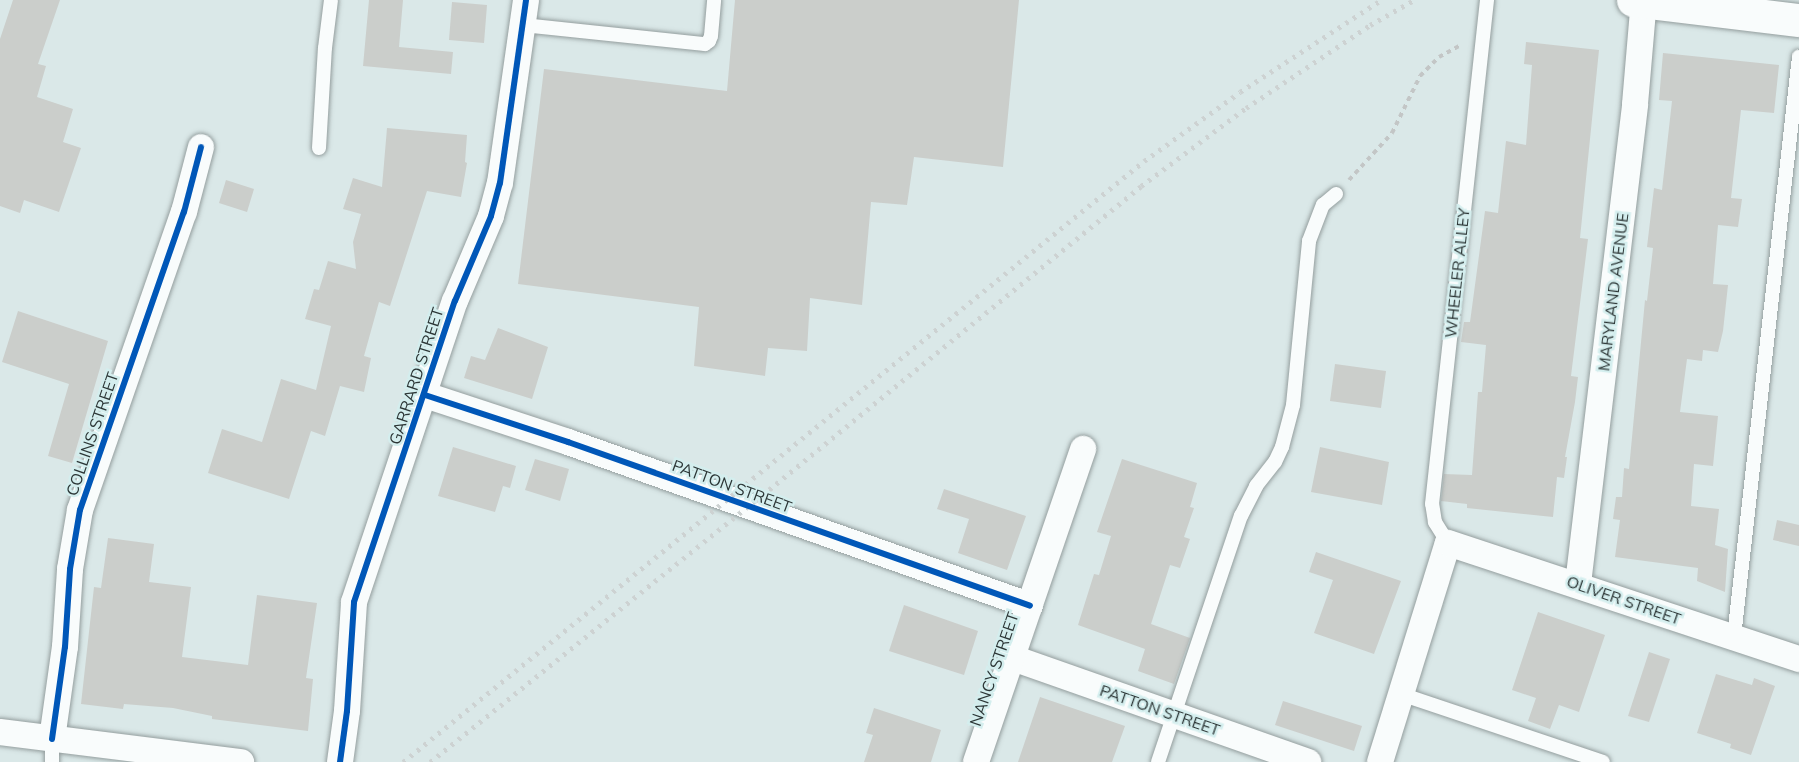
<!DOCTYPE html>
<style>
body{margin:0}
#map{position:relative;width:1799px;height:762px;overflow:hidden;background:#dae8e8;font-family:Mulish,sans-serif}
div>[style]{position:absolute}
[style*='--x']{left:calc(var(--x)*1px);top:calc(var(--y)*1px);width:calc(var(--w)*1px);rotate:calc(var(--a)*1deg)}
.building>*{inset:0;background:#cbcecb}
.path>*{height:4px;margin-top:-2px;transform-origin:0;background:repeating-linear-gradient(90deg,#c3c6c6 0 4.5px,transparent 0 9px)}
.roads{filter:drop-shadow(0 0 2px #949e9e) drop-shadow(0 0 2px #949e9e)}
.lane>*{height:14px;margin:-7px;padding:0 7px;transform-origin:7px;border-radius:7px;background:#f9fcfc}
.street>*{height:26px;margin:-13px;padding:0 13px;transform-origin:13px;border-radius:13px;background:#f9fcfc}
.secondary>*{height:33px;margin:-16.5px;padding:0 16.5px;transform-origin:16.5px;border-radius:16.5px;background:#f9fcfc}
.rail>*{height:4.5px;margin-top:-2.25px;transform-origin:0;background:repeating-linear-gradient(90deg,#cdd2d2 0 3px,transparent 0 9px)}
.cycleway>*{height:6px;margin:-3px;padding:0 3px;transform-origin:3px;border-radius:3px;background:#0057b8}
span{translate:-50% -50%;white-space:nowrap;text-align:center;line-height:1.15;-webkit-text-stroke:5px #d4eeee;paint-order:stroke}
.street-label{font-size:16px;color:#2c3636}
</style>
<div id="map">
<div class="building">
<div style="clip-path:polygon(13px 0,60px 0,38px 64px,46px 66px,37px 97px,73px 109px,63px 142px,81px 148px,59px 212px,24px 200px,20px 213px,0 206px,0 39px)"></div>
<div style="clip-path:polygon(369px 0,403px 0,399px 47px,453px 52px,451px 74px,363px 66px)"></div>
<div style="clip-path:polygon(735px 0,1019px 0,1003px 167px,914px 157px,907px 205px,871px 202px,862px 305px,810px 298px,807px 351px,768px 348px,765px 376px,694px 366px,699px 307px,518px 284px,544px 69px,727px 91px)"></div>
<div style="clip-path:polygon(452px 2px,487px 5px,484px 43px,449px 40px)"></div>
<div style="clip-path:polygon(1526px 42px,1599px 50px,1580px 238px,1588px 239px,1571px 376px,1578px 377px,1575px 402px,1565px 457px,1567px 457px,1564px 478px,1557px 477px,1553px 517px,1467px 508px,1467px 504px,1441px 501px,1444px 474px,1472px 475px,1478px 392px,1482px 392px,1486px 345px,1461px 342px,1464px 322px,1470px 322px,1485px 211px,1498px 213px,1506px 141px,1526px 145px,1532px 65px,1524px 64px)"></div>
<div style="clip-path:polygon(1663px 53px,1779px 65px,1774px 113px,1741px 110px,1731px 198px,1742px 199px,1738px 227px,1718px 225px,1713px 284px,1728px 285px,1723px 331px,1718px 352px,1703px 350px,1702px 361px,1687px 359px,1680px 412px,1718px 416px,1713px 466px,1694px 464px,1691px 506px,1719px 509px,1715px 545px,1728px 549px,1725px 592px,1697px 581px,1698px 568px,1615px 557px,1620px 520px,1613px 519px,1616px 497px,1622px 497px,1624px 468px,1629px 469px,1645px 300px,1647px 301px,1653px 248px,1647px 247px,1654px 188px,1662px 190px,1672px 101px,1659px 100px)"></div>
<div style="clip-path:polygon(387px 128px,467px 135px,465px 162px,467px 163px,461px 197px,427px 191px,390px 306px,379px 302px,364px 356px,371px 358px,364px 392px,340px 386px,325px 436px,311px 431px,289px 499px,208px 473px,222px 429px,262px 442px,281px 379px,316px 390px,331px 326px,305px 319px,314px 289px,319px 290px,328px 261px,356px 269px,353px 242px,361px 214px,343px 209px,353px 178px,382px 187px)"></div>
<div style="clip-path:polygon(226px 180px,254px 189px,247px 212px,219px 203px)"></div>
<div style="clip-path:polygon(18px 311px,108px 341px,72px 463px,48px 456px,69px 384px,2px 362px)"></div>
<div style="clip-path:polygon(498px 328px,548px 347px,532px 399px,464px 378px,471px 356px,485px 360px)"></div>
<div style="clip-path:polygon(1335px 364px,1386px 371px,1381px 408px,1330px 401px)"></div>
<div style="clip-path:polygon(453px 447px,516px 466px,510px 488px,503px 486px,495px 512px,438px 496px)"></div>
<div style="clip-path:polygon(1320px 447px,1389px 462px,1382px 505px,1311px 492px)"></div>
<div style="clip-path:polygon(535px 459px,569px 469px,560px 501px,525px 490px)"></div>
<div style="clip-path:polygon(1122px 459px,1197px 483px,1190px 507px,1194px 508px,1184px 537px,1190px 539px,1180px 568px,1170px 565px,1151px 624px,1190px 638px,1174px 684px,1138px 671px,1145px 649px,1078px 625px,1094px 574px,1099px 575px,1111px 536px,1097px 532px)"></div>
<div style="clip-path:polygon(944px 489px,1026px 516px,1007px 570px,958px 553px,969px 519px,937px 509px)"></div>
<div style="clip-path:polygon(1777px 520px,1799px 525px,1799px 546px,1773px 540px)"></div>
<div style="clip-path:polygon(108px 538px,154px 544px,149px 582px,191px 587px,182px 657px,248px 665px,257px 595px,317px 603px,306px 678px,313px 679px,308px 731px,212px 719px,212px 716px,173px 708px,124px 704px,123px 709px,81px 704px,94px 587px,101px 588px)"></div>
<div style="clip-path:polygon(1316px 552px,1401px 581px,1374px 654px,1314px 633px,1333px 580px,1309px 572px)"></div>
<div style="clip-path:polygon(904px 605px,978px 631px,964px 675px,889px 651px)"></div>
<div style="clip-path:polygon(1538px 612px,1605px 635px,1579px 712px,1559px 705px,1550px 729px,1528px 721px,1536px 698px,1512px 690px)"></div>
<div style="clip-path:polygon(1649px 652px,1670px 659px,1649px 722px,1628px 716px)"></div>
<div style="clip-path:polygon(1716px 674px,1752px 685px,1754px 678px,1775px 686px,1751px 755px,1730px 748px,1731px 744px,1697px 733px)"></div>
<div style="clip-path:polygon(1040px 697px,1125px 726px,1112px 762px,1018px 762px)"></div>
<div style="clip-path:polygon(1283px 701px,1362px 726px,1354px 751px,1275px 725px)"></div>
<div style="clip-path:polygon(874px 708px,941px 730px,931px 762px,864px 762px,873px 735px,866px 733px)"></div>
</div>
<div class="path">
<div style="--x:1349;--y:180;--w:64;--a:-47.5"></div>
<div style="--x:1392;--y:133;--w:64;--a:-63.8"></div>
<div style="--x:1420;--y:76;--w:27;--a:-45"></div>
<div style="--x:1439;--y:57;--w:26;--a:-29"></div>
</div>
<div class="roads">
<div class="lane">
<div style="--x:523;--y:25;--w:183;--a:6"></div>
<div style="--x:705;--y:44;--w:5;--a:-37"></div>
<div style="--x:709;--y:41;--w:5;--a:-68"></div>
<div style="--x:711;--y:36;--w:36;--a:-85"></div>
<div style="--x:319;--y:148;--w:100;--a:-86.6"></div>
<div style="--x:325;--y:48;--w:48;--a:-82.9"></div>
<div style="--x:1448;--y:543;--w:25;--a:-122"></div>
<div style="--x:1435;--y:522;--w:18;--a:-99"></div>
<div style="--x:1432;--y:504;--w:507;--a:-83.77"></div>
<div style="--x:1734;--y:637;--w:584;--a:-83.61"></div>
<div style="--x:1401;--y:694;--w:213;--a:18.6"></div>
<div style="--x:52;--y:762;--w:23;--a:-90"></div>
<div style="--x:1158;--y:762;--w:260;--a:-71.4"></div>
<div style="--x:1241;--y:516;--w:34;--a:-63"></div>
<div style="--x:1256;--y:486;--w:31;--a:-52"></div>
<div style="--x:1275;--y:462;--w:17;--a:-65"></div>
<div style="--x:1282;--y:447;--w:43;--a:-75.3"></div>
<div style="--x:1293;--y:405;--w:165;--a:-84.4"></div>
<div style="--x:1309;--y:241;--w:39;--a:-69"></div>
<div style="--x:1323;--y:205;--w:17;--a:-40"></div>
</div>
<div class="street">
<div style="--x:425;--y:395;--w:151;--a:18.2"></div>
<div style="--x:568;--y:442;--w:490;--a:19.5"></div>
<div style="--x:1578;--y:584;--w:483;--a:-83.2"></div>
<div style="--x:1635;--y:104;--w:104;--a:-85.1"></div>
<div style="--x:1013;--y:658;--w:313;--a:19.4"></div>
<div style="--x:0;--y:732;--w:243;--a:7.1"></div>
<div style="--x:52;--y:739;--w:93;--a:-82"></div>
<div style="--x:65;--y:647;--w:78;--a:-86.3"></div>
<div style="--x:70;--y:569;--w:60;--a:-80.4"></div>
<div style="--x:80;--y:510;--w:316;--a:-70.8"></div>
<div style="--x:184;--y:212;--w:67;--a:-75.3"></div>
<div style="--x:340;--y:762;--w:51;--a:-82.2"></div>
<div style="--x:347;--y:711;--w:109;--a:-86.3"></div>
<div style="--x:354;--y:602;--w:317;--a:-71.5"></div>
<div style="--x:455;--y:301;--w:92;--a:-67"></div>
<div style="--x:491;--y:216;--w:34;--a:-75"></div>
<div style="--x:500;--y:183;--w:185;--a:-81.9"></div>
<div style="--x:976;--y:762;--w:331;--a:-71.1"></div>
<div style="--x:1380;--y:762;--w:229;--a:-72.8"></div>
<div style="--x:1448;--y:543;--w:370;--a:18.3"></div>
</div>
<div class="secondary">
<div style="--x:1633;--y:0;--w:167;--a:6.9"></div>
</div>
</div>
<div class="rail">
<div style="--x:403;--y:762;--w:954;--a:-39.04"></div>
<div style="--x:1144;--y:161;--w:118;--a:-35.7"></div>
<div style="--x:1240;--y:92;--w:168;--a:-33.1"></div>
<div style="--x:430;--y:762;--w:417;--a:-38.8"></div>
<div style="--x:755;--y:501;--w:498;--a:-39.2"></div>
<div style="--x:1141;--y:186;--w:131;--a:-36.6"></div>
<div style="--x:1246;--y:108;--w:149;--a:-33.8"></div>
<div style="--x:1370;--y:25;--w:51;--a:-29.6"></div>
</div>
<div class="cycleway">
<div style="--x:425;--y:395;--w:151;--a:18.2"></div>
<div style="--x:568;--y:442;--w:490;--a:19.5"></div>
<div style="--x:52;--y:739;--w:93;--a:-82"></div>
<div style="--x:65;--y:647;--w:78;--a:-86.3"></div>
<div style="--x:70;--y:569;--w:60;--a:-80.4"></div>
<div style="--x:80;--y:510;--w:316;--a:-70.8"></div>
<div style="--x:184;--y:212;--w:67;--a:-75.3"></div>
<div style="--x:340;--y:762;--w:51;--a:-82.2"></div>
<div style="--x:347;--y:711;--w:109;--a:-86.3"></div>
<div style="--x:354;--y:602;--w:317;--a:-71.5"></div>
<div style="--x:455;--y:301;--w:92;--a:-67"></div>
<div style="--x:491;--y:216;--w:34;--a:-75"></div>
<div style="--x:500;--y:183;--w:185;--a:-81.9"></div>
</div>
<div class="street-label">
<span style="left:1457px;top:273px;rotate:-84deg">WHEELER ALLEY</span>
<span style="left:1613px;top:292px;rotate:-83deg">MARYLAND AVENUE</span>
<span style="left:416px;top:376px;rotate:-72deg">GARRARD STREET</span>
<span style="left:92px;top:434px;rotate:-71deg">COLLINS STREET</span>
<span style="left:732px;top:486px;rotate:20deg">PATTON STREET</span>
<span style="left:1624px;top:600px;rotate:19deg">OLIVER STREET</span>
<span style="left:994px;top:669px;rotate:-71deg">NANCY STREET</span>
<span style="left:1160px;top:710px;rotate:19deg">PATTON STREET</span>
</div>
</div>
